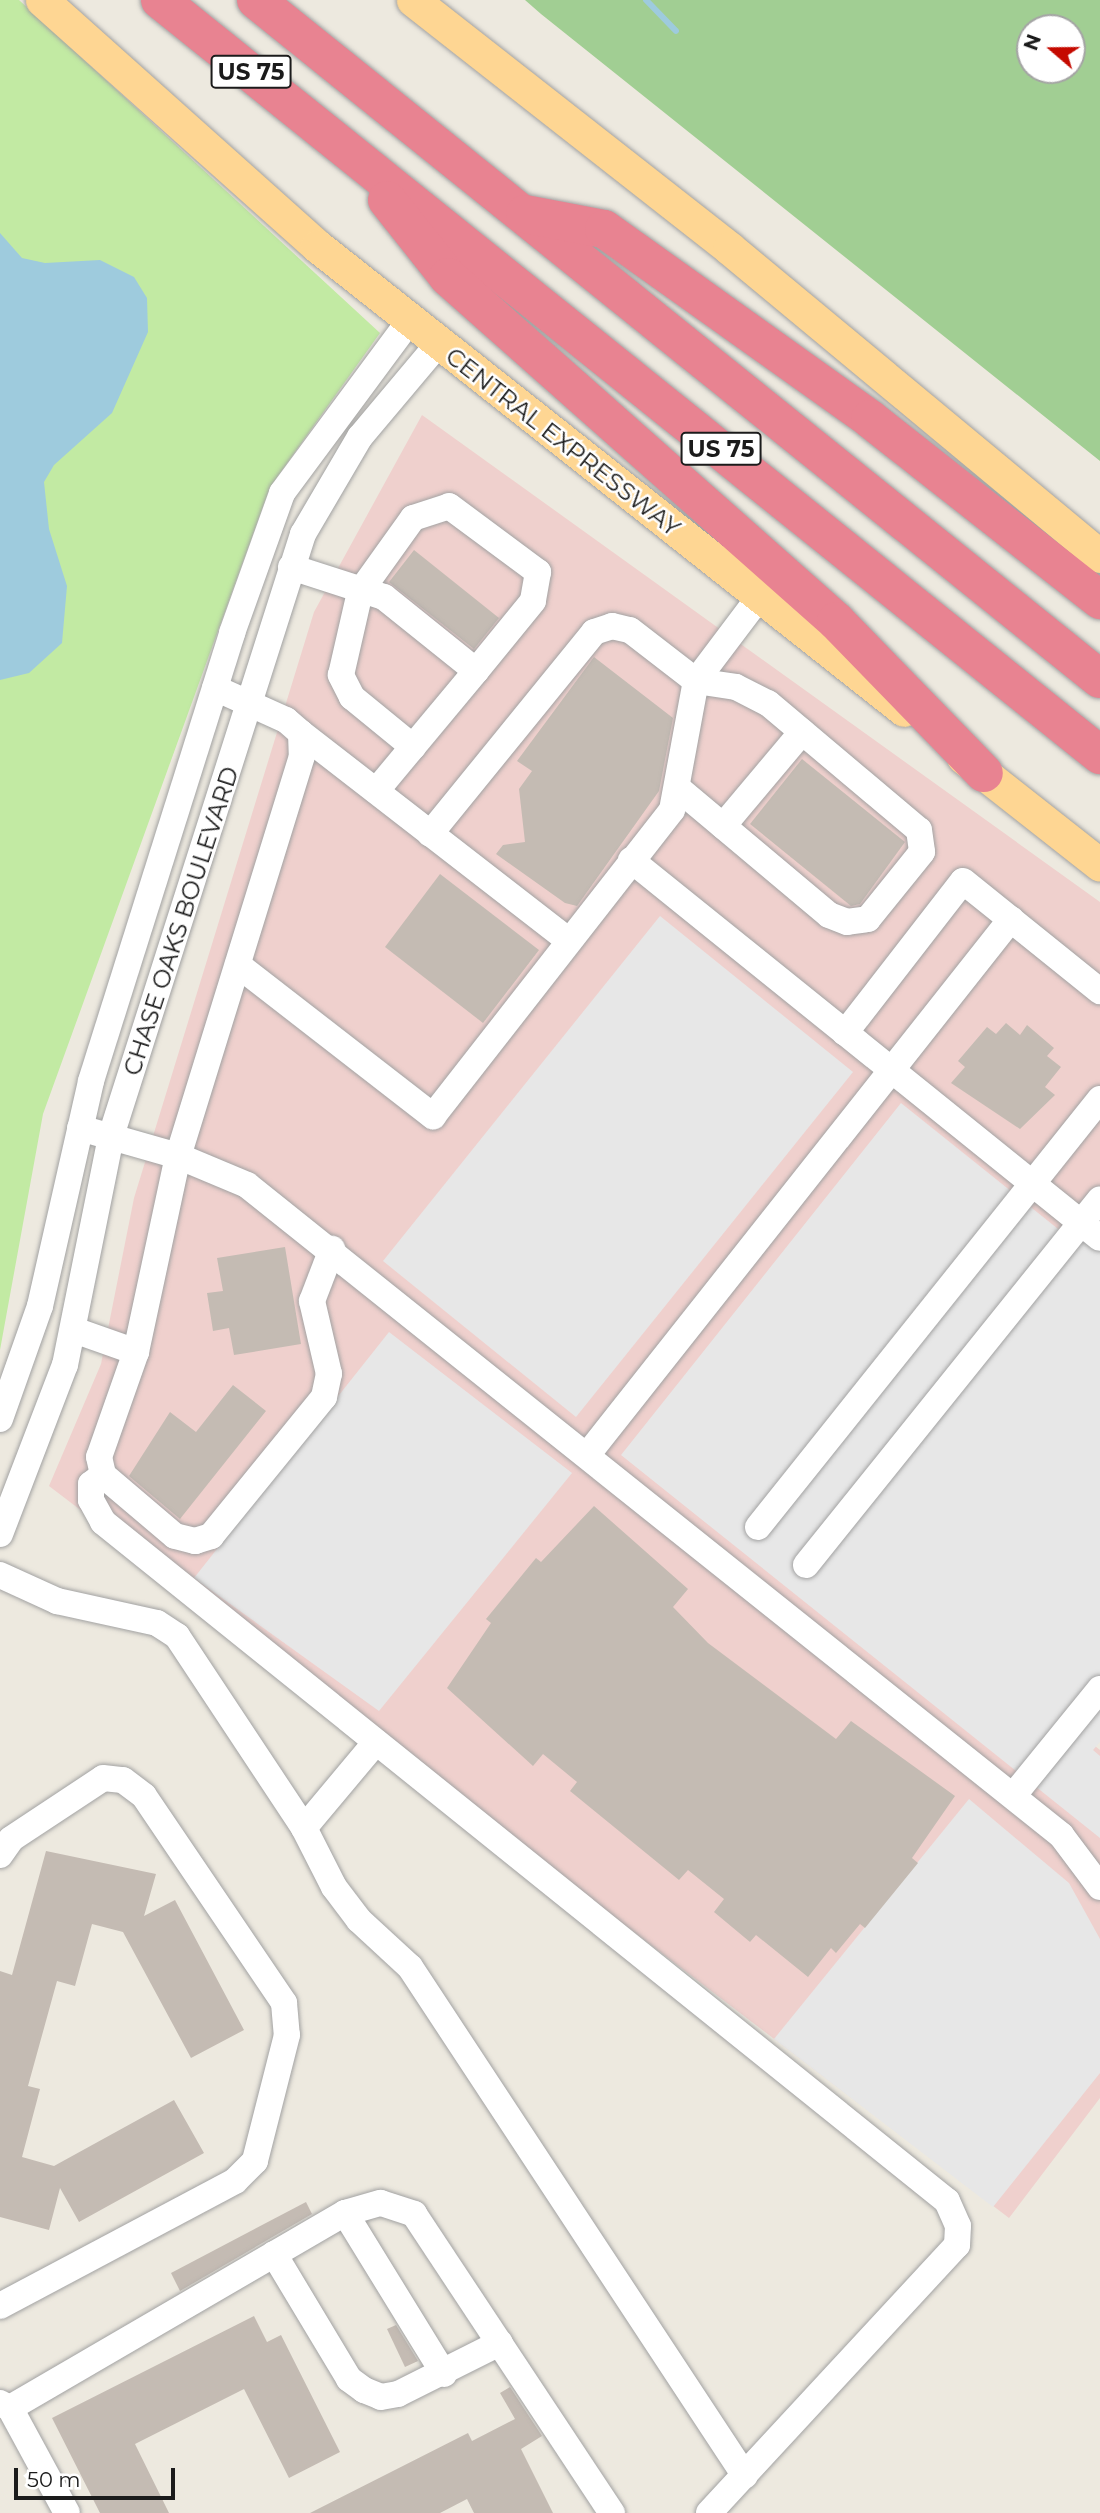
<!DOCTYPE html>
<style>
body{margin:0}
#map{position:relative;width:1100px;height:2513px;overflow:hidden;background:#ede9df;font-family:Montserrat,sans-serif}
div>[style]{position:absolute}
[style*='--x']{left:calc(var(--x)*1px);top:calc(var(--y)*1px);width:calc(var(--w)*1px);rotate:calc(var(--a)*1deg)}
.commercial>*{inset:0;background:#efd0cd}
.grass>*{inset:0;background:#c2eaa3}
.forest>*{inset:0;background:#a1ce93}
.parking>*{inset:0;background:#e7e7e7}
.water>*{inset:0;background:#9ecbdd}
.stream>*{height:6px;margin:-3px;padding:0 3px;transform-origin:3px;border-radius:3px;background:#9ecbdd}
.building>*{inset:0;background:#c4bbb3}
.roads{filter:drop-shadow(0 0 2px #a2a2a2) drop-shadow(0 0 2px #a2a2a2)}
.minor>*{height:26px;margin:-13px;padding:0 13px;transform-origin:13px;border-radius:13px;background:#fff}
.major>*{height:33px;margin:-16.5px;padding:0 16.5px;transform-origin:16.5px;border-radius:16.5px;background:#fed693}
.highway>*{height:38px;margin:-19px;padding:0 19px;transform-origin:19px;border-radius:19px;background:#e88391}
span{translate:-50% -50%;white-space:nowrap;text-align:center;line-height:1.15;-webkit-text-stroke:5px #fff;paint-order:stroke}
.shield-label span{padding:2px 5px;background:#fff;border:2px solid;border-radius:5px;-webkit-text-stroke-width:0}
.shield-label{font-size:23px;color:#1b1b1b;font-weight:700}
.street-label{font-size:24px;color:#1b1b1b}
.north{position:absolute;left:1016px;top:14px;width:70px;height:70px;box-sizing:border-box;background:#fff;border:2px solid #a4a4a4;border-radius:50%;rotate:290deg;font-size:19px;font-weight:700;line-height:28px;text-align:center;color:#1b1b1b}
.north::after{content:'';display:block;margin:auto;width:24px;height:32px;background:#c50a00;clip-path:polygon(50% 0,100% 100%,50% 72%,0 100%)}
.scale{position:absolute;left:14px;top:2468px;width:161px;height:32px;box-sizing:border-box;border:4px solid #1b1b1b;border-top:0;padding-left:9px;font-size:21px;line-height:24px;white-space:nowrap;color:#1b1b1b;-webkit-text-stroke:5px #fff;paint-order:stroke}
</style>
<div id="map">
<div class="commercial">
<div style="clip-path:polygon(422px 415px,1100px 902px,1100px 1739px,1095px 1746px,1100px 1750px,1100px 2098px,1009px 2218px,49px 1486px,101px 1364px,134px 1198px,314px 612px)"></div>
</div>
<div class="grass">
<div style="clip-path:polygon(0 0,19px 0,380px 333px,270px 487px,43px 1114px,0 1350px)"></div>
</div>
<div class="forest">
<div style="clip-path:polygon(evenodd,525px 0,1100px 0,1100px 461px,541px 14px,525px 0,1030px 28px,1072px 28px,1072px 70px,1030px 70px,1030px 28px)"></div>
</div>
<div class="parking">
<div style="clip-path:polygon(660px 916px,853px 1072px,576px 1417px,383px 1261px)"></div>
<div style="clip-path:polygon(901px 1103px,1078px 1245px,1100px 1218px,1100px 1742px,1093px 1750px,1100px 1756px,1100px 1838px,621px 1455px)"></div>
<div style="clip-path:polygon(389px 1332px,572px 1473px,379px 1711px,194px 1578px)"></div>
<div style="clip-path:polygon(969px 1799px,1069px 1883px,1100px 1939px,1100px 2073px,993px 2207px,774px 2039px)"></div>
</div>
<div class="water">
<div style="clip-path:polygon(0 233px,22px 258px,45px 263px,100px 260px,134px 277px,147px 298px,148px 332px,112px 413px,54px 465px,44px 482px,49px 529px,67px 586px,62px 643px,29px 673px,0 680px)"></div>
</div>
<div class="stream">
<div style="--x:646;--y:0;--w:43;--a:45.9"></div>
</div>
<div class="building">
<div style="clip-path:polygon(414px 550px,499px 618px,474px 649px,389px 582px)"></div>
<div style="clip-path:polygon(594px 657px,673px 718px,659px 791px,577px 906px,565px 903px,496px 854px,503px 845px,525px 842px,519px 789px,532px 771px,517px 761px)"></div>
<div style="clip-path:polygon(802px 759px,905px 842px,860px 904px,851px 906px,750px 824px)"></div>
<div style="clip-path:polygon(440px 874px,539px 950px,483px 1023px,385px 947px)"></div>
<div style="clip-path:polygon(1006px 1023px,1020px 1035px,1027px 1025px,1054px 1048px,1047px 1056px,1061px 1067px,1045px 1087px,1055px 1095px,1020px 1129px,951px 1083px,965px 1067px,958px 1061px,987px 1027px,996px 1034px)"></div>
<div style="clip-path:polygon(285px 1247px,301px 1344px,234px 1355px,229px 1328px,213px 1331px,207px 1293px,223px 1291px,217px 1258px)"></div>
<div style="clip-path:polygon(233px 1385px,266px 1411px,180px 1519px,129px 1476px,170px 1412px,196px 1432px)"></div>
<div style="clip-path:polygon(594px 1506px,688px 1589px,673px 1607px,708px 1643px,836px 1739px,851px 1721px,955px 1796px,912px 1858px,918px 1863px,865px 1928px,860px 1924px,836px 1953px,831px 1948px,808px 1977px,756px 1935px,750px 1942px,714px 1912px,724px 1899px,688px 1870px,679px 1880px,570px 1791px,577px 1782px,543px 1754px,533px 1766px,447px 1688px,491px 1623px,486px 1619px,536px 1558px,541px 1562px)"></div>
<div style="clip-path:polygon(46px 1851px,156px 1874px,144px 1916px,175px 1900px,244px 2030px,191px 2058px,123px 1932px,92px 1924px,75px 1986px,57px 1981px,28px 2086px,40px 2089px,22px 2157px,54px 2166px,174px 2100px,204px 2153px,79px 2222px,60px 2188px,49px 2230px,0 2217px,0 1971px,12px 1975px)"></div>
<div style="clip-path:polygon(306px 2202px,312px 2214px,180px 2291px,171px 2273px)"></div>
<div style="clip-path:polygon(254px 2316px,267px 2342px,281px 2335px,340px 2452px,289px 2478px,244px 2389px,135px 2444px,169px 2513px,100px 2513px,52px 2418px)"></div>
<div style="clip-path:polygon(396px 2325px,418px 2361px,405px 2367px,387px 2329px)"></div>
<div style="clip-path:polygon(510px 2387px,542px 2436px,521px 2449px,553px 2513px,474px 2513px,467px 2499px,440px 2513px,310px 2513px,468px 2433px,472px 2441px,515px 2419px,500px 2393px)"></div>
</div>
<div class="roads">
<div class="minor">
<div style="--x:291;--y:567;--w:98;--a:17.9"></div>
<div style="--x:384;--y:597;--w:118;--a:38.8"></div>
<div style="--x:476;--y:671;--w:156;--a:129.8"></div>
<div style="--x:215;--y:688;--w:78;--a:24.3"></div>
<div style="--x:286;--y:720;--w:20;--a:41"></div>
<div style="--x:301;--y:733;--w:23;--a:88"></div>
<div style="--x:302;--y:756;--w:419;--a:107.2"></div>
<div style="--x:178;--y:1156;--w:200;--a:102.1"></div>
<div style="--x:136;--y:1352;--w:111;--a:109.4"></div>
<div style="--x:99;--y:1457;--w:18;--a:77"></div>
<div style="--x:103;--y:1475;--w:94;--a:40.3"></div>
<div style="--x:175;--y:1536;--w:21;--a:14"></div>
<div style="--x:195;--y:1541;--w:17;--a:-17"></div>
<div style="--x:211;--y:1536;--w:179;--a:-50.9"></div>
<div style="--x:324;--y:1397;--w:24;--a:-78"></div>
<div style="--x:329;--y:1374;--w:75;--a:-103.1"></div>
<div style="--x:312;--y:1301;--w:56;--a:-69"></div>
<div style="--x:301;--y:733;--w:339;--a:37.8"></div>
<div style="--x:413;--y:747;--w:79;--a:-140.7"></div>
<div style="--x:352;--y:697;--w:25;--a:-117"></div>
<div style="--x:341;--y:675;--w:85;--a:-77.1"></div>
<div style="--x:360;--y:592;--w:91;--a:-54.4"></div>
<div style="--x:413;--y:518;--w:38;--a:-18"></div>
<div style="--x:449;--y:506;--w:111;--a:36.6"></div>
<div style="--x:538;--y:572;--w:29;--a:100"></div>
<div style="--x:533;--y:601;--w:90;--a:129.2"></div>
<div style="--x:723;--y:826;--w:123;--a:-50"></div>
<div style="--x:430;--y:834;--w:260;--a:-50.9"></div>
<div style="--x:594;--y:632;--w:19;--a:-18"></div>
<div style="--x:612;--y:626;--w:18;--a:13"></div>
<div style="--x:630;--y:630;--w:83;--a:37.7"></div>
<div style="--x:696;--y:681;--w:40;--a:8.5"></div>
<div style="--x:736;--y:687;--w:36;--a:27"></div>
<div style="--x:768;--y:703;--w:197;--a:40.1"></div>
<div style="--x:919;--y:830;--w:22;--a:82"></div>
<div style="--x:922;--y:852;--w:86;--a:128.9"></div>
<div style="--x:868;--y:919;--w:21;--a:172"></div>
<div style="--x:847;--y:922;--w:19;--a:-159"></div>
<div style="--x:829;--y:915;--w:196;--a:-140"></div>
<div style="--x:631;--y:860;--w:602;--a:38.87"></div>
<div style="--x:238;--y:965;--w:247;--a:37.8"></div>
<div style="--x:433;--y:1116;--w:388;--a:-52"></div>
<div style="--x:672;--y:810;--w:131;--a:-79.5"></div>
<div style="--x:696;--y:681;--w:106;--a:-53"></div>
<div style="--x:845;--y:1033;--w:192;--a:-52.2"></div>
<div style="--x:963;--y:881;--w:176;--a:38.8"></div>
<div style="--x:80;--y:1128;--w:102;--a:15.9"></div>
<div style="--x:178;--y:1156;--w:75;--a:22.8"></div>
<div style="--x:247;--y:1185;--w:1042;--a:38.61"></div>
<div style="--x:1061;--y:1835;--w:65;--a:53.1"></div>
<div style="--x:74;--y:1330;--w:66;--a:19.5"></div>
<div style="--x:0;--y:1419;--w:120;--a:-70.5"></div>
<div style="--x:40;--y:1306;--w:231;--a:-77.2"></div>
<div style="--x:91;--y:1081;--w:470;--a:-72.5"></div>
<div style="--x:232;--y:633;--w:149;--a:-70.3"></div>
<div style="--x:282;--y:493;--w:215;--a:-53.5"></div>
<div style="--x:588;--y:1454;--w:682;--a:-51.67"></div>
<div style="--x:103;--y:1475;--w:15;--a:143"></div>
<div style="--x:91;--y:1484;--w:16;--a:90"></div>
<div style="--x:91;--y:1500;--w:25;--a:61"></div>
<div style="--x:103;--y:1522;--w:1083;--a:38.82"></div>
<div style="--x:947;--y:2201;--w:27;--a:66"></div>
<div style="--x:958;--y:2226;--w:19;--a:93"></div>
<div style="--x:957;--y:2245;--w:365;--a:132.8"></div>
<div style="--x:758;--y:1527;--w:548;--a:-51.37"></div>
<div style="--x:0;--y:1534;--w:181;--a:-69"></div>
<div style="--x:65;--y:1365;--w:234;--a:-78.6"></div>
<div style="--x:111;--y:1136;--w:632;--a:-72.31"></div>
<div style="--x:303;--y:534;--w:113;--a:-59.6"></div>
<div style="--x:360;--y:437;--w:123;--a:-50"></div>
<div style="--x:806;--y:1565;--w:469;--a:-51.2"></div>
<div style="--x:0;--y:1575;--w:63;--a:24.5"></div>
<div style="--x:57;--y:1601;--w:102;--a:12.4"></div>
<div style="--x:157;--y:1623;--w:24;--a:33"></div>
<div style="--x:177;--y:1636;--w:230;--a:56.5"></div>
<div style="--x:304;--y:1828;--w:112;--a:-50.1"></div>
<div style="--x:1013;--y:1796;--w:138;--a:-50.9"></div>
<div style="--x:304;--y:1828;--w:66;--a:63"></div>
<div style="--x:334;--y:1887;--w:41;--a:52.9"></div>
<div style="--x:359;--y:1920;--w:69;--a:42.7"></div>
<div style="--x:410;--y:1967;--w:609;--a:56.65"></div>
<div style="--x:0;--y:1855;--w:19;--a:-55"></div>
<div style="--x:11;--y:1839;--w:110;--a:-33.5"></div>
<div style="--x:103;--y:1778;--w:20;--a:6"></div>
<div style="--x:123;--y:1780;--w:26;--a:37"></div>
<div style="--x:144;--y:1796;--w:250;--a:55.9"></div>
<div style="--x:284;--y:2003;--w:32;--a:85"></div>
<div style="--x:287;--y:2035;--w:130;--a:104.3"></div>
<div style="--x:255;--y:2161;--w:28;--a:135"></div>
<div style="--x:235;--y:2181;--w:266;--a:152"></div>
<div style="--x:345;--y:2213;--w:189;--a:58.4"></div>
<div style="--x:274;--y:2254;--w:146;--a:59"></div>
<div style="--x:349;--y:2379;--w:19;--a:36"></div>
<div style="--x:364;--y:2390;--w:18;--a:22"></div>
<div style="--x:381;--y:2397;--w:17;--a:-10"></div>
<div style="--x:398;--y:2394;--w:114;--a:-26.6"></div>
<div style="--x:0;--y:2403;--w:11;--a:27"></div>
<div style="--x:10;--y:2408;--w:388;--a:-30.2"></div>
<div style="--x:345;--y:2213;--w:37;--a:-16"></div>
<div style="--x:381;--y:2203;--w:35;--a:18"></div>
<div style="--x:414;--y:2214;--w:359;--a:56.5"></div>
<div style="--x:10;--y:2408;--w:119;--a:61.5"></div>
</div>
<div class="major">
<div style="--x:42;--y:0;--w:369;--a:41.8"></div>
<div style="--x:317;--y:246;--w:748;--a:38.32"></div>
<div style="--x:413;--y:0;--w:402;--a:38.1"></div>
<div style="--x:729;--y:248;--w:482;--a:39.7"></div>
<div style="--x:963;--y:757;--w:174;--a:38.2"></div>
</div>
<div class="highway">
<div style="--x:160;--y:0;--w:1206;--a:38.77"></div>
<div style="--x:256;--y:0;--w:1083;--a:38.82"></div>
<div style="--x:387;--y:200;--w:98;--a:51.6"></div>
<div style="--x:448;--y:277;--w:519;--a:41.56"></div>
<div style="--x:836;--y:621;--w:212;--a:45.8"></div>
<div style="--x:525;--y:214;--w:80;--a:10.8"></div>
<div style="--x:604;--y:229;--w:327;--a:35.5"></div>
<div style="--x:870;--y:419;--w:293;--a:38.2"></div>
</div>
</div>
<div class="shield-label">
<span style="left:251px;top:72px">US 75</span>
<span style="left:721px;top:449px">US 75</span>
</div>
<div class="street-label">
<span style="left:563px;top:442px;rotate:38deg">CENTRAL EXPRESSWAY</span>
<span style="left:181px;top:921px;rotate:-72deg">CHASE OAKS BOULEVARD</span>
</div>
<div class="north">N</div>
<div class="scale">50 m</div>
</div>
